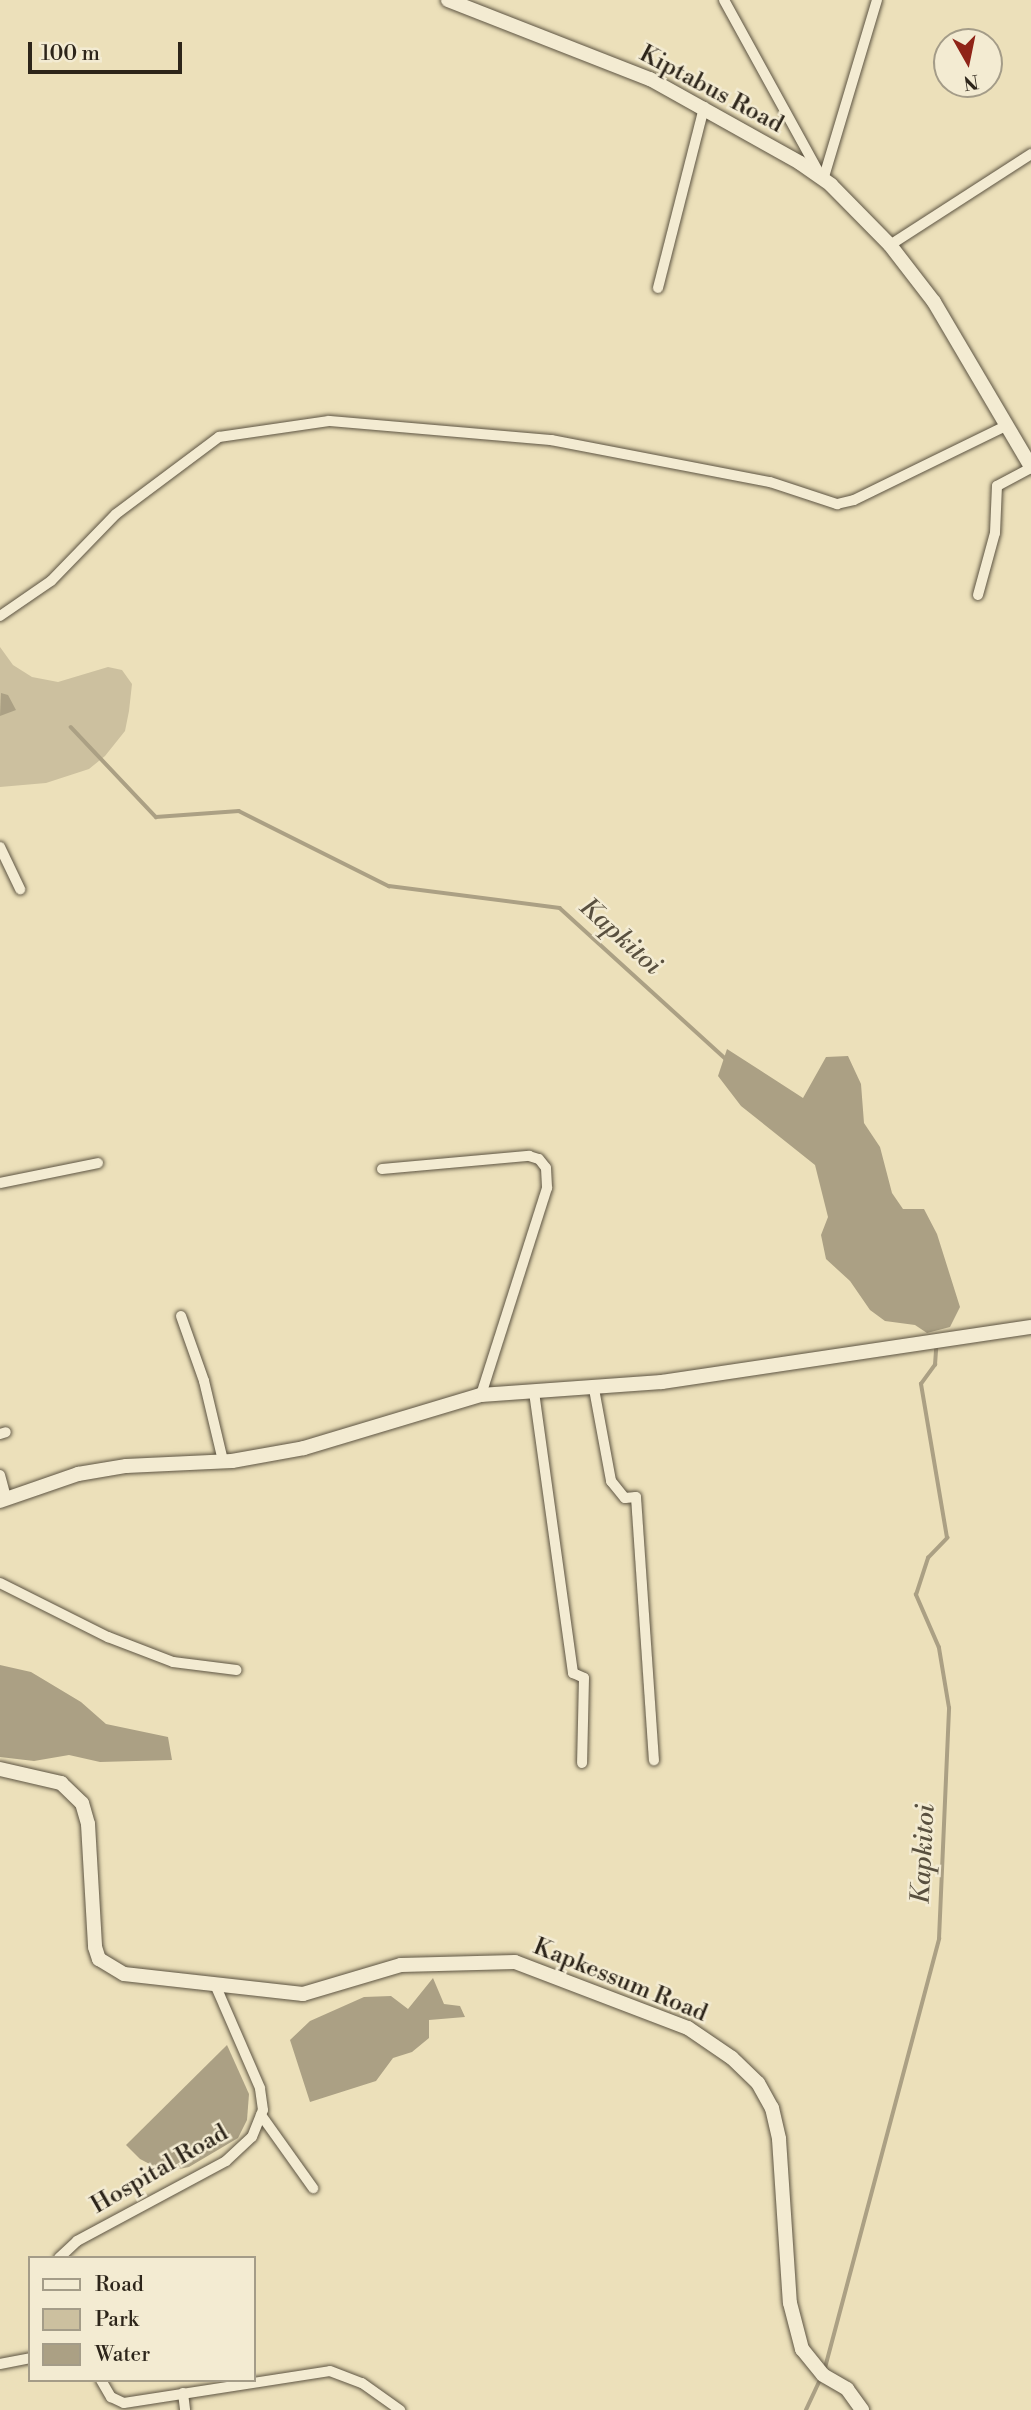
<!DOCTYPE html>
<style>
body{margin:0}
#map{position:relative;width:1031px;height:2410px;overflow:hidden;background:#ece0ba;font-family:"Libre Bodoni",serif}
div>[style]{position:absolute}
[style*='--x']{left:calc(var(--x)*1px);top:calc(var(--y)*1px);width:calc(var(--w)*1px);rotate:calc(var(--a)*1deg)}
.green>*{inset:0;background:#ccc09f}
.water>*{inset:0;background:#aba084}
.stream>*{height:3.5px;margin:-1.75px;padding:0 1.75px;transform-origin:1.75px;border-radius:1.75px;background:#aba084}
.roads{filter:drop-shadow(0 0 2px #5d5442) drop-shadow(0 0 2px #5d5442)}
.minor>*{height:10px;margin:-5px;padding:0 5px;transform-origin:5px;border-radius:5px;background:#f3ebd2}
.tertiary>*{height:14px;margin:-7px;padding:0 7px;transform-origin:7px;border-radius:7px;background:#f3ebd2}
span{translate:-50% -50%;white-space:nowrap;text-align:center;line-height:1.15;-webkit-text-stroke:5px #f3ebd2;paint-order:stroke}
.street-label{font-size:24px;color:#2d251a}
.water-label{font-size:26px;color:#59503f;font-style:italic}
.legend{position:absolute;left:28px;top:2256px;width:228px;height:126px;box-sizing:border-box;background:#f3ebd2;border:2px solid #a49c88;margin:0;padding:9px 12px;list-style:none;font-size:21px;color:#2d251a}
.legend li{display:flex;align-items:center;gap:14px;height:35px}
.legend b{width:35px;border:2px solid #a49c88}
.north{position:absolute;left:933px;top:28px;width:70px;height:70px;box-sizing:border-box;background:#f3ebd2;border:2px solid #a49c88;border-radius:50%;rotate:171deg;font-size:19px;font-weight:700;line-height:28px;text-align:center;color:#2d251a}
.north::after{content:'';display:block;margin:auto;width:24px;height:32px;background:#8f2418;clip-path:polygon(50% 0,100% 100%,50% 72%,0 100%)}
.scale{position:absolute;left:28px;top:42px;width:154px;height:32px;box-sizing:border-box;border:4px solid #2d251a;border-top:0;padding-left:9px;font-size:21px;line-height:24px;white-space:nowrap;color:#2d251a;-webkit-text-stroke:5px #f3ebd2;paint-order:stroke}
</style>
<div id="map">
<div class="green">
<div style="clip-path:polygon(0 647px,13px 665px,32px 677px,58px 682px,108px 667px,122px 670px,132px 684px,129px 711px,125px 731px,105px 756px,89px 769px,46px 783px,0 787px)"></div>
</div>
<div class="water">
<div style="clip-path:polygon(1px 693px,8px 695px,16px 710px,0 716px)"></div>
<div style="clip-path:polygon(727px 1049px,803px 1098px,826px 1057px,848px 1056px,861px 1084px,864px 1123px,880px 1147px,892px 1193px,903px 1209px,924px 1209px,937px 1234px,960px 1307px,950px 1327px,927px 1333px,915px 1325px,885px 1321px,870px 1310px,850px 1281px,826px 1259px,821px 1235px,828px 1217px,815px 1165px,741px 1106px,718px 1076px)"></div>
<div style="clip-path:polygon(0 1665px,31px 1672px,81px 1702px,106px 1724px,168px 1737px,172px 1760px,100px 1762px,69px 1755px,34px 1761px,0 1757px)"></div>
<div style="clip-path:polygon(433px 1978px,444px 2004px,460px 2006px,465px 2017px,429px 2020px,429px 2038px,412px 2052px,393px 2058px,376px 2081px,310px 2102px,290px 2040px,310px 2021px,364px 1997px,391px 1996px,408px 2009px)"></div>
<div style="clip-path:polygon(227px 2045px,249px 2094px,247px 2120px,238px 2138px,189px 2167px,165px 2172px,140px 2159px,126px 2145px)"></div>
</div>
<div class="stream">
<div style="--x:71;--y:727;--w:124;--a:46.6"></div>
<div style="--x:156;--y:817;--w:83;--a:-4.1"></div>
<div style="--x:239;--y:811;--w:168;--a:26.6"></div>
<div style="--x:389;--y:886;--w:172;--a:7.3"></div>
<div style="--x:560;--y:908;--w:224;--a:42.3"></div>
<div style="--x:825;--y:2368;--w:444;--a:-75.1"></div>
<div style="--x:939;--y:1939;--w:231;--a:-87.5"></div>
<div style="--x:949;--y:1708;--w:61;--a:-99.5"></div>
<div style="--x:939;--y:1648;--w:58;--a:-113.5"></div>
<div style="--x:916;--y:1595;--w:39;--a:-72"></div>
<div style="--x:928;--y:1558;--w:28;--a:-46"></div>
<div style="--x:947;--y:1538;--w:156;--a:-99.6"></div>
<div style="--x:921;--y:1384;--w:24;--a:-54"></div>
<div style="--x:935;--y:1365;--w:16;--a:-86"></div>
<div style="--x:806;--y:2410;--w:33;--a:-65"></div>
</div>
<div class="roads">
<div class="minor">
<div style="--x:724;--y:0;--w:203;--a:61.2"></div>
<div style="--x:823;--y:180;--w:188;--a:-73.3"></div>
<div style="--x:890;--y:245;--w:168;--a:-32.8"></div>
<div style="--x:658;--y:288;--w:187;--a:-75.7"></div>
<div style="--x:978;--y:595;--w:64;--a:-74.7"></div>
<div style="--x:995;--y:533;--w:47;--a:-87.6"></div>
<div style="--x:997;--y:486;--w:38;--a:-28"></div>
<div style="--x:0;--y:616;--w:62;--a:-34.5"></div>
<div style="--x:51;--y:581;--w:93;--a:-45.9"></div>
<div style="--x:116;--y:514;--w:129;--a:-36.8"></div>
<div style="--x:219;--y:437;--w:111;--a:-8.3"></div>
<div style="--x:329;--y:421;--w:223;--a:4.9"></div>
<div style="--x:551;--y:440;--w:223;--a:10.9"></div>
<div style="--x:770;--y:482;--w:71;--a:18.2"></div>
<div style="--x:837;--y:504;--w:17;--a:-13"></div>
<div style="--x:854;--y:500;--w:171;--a:-26"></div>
<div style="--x:0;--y:847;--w:47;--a:64.5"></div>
<div style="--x:382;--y:1169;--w:148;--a:-5.1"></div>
<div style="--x:529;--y:1156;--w:10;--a:17"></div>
<div style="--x:539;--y:1159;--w:11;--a:52"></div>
<div style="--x:546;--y:1168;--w:20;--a:87"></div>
<div style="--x:547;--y:1188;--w:217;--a:107.7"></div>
<div style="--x:0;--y:1183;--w:100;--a:-11.5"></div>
<div style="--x:181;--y:1316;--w:69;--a:70.5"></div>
<div style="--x:204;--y:1381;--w:82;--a:76.6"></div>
<div style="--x:594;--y:1389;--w:94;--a:79.5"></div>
<div style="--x:611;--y:1481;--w:22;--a:51"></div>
<div style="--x:625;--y:1498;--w:11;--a:-5"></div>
<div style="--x:636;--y:1497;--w:264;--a:86.1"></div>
<div style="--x:534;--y:1392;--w:284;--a:82.1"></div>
<div style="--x:573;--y:1673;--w:12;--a:24"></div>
<div style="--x:584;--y:1678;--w:85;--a:91.3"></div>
<div style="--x:0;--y:1434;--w:6;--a:-18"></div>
<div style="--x:0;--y:1475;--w:24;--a:75"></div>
<div style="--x:0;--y:1583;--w:121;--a:26.6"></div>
<div style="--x:108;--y:1637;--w:70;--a:21"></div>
<div style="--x:173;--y:1662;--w:64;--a:7.2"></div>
<div style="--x:261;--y:2115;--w:90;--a:54.5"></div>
<div style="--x:59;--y:2258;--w:25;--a:-43"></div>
<div style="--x:77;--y:2241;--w:169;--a:-28.2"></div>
<div style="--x:226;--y:2161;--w:35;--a:-43"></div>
<div style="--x:252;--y:2137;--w:29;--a:-68"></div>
<div style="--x:263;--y:2110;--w:22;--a:-98"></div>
<div style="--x:260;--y:2088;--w:110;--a:-113.5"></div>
<div style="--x:0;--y:2364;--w:31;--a:-11"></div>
<div style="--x:101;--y:2380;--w:20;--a:60"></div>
<div style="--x:111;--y:2397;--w:14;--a:25"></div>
<div style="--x:124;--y:2403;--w:208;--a:-8.8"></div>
<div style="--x:330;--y:2371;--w:34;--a:21"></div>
<div style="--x:362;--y:2383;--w:47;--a:35.4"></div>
<div style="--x:183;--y:2393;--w:17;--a:83"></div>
</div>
<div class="tertiary">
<div style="--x:448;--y:0;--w:217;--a:21.4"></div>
<div style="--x:650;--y:79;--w:172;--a:29.2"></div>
<div style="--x:800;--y:163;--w:38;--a:35"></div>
<div style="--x:831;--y:185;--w:84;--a:45.5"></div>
<div style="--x:890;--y:245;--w:72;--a:52.3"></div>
<div style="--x:934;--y:302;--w:191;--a:59.5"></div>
<div style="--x:0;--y:1501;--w:83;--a:-19.1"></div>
<div style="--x:78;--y:1474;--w:49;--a:-9.5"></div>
<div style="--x:126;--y:1466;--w:106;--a:-2.7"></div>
<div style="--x:232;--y:1461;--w:73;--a:-10.2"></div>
<div style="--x:304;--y:1448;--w:185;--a:-16.7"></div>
<div style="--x:481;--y:1395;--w:181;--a:-4.1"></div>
<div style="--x:662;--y:1382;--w:373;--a:-8.5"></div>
<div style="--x:0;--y:1769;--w:63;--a:12.9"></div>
<div style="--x:61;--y:1783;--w:29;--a:44"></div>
<div style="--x:82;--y:1803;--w:22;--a:74"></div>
<div style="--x:88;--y:1824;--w:123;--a:86.7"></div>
<div style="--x:95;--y:1947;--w:13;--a:72"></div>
<div style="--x:99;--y:1959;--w:29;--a:31"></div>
<div style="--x:124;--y:1974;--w:180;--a:6.4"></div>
<div style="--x:303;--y:1994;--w:102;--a:-16.5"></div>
<div style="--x:401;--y:1965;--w:114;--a:-1.5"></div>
<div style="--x:515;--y:1962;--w:185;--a:20.9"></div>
<div style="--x:688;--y:2028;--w:53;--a:34.3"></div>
<div style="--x:732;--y:2058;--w:36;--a:44"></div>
<div style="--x:758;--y:2083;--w:29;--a:61"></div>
<div style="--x:772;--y:2108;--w:32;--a:77"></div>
<div style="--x:779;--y:2139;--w:164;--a:86.2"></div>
<div style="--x:790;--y:2303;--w:48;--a:75.4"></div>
<div style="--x:802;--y:2349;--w:33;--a:51"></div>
<div style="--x:823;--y:2375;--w:28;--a:30"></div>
<div style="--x:847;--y:2389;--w:26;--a:54"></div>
</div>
</div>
<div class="street-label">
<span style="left:711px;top:90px;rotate:28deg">Kiptabus Road</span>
<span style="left:620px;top:1981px;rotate:22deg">Kapkessum Road</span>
<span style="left:160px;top:2170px;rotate:-30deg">Hospital Road</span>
</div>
<div class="water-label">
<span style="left:620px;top:937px;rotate:42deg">Kapkitoi</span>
<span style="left:924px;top:1854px;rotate:-87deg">Kapkitoi</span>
</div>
<ul class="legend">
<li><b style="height:9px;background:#f3ebd2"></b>Road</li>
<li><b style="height:19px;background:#ccc09f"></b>Park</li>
<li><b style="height:19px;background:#aba084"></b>Water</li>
</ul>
<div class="north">N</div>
<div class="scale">100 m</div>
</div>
